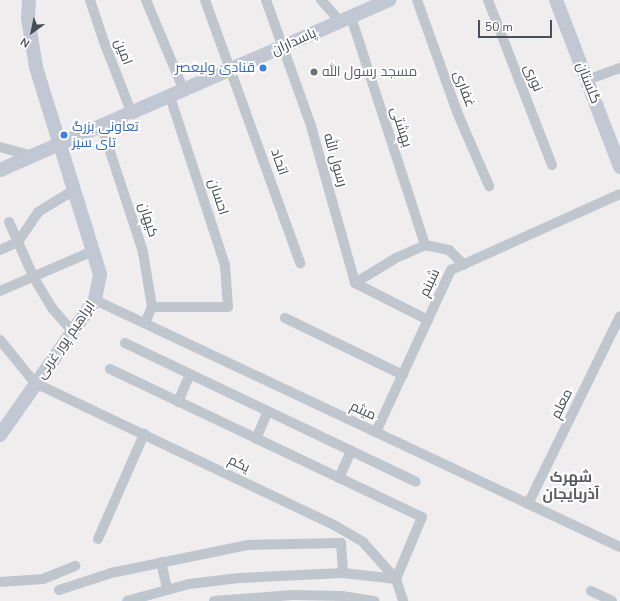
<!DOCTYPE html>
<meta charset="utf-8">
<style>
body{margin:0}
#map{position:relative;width:620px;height:601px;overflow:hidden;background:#efeded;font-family:"Nunito Sans",Cairo,sans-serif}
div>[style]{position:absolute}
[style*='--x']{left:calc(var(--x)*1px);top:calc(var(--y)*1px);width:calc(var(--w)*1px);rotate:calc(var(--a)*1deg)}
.street>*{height:10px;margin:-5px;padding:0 5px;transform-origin:5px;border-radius:5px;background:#bfc6cd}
.secondary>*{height:14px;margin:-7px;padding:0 7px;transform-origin:7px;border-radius:7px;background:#c1c8d4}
.dots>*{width:11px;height:11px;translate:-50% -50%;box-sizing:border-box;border:2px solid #fff;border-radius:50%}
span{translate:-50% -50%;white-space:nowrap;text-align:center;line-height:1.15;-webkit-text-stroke:4px #fff;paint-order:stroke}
.street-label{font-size:14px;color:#474e58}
.shop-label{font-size:14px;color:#366cbe}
.right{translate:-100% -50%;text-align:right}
.left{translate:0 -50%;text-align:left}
.worship-label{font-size:14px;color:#5b616d}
.neighbourhood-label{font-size:15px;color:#5a5c61;font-weight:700}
.north{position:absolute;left:12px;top:12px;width:40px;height:40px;-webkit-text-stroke:3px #fff;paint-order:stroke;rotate:213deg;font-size:11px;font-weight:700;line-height:16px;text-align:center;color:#474e58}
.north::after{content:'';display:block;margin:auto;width:14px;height:18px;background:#474e58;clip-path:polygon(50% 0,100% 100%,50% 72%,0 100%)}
.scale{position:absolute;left:478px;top:20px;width:74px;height:18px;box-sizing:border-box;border:2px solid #474e58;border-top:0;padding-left:5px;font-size:12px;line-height:14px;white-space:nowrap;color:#474e58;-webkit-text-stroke:3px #fff;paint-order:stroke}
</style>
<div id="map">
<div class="street">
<div style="--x:90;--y:0;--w:44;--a:71.6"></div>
<div style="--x:104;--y:42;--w:77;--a:68.7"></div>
<div style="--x:146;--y:0;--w:99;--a:67.3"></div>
<div style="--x:205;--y:0;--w:280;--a:70.1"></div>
<div style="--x:266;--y:0;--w:134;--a:70.3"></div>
<div style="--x:311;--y:126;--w:163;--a:74.3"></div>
<div style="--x:321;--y:0;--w:30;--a:48"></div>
<div style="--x:417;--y:0;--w:119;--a:70.3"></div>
<div style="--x:457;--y:112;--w:81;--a:66.6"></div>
<div style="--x:488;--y:0;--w:177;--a:68.8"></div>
<div style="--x:351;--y:17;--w:240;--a:72"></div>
<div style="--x:587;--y:80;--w:35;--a:-20"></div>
<div style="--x:102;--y:127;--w:132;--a:71.8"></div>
<div style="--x:143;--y:252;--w:56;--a:80.7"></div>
<div style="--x:152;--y:307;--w:17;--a:114"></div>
<div style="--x:0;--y:147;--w:34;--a:15"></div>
<div style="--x:9;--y:222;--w:61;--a:65.9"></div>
<div style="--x:34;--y:278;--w:35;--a:59"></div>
<div style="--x:52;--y:308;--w:30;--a:49"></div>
<div style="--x:0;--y:250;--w:20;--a:-24"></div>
<div style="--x:18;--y:242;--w:36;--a:-56"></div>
<div style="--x:38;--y:212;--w:42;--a:-31.4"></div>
<div style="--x:355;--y:283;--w:48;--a:-31.4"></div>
<div style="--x:396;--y:258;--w:32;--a:-24"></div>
<div style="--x:425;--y:245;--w:25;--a:12"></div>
<div style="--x:449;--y:250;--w:21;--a:45"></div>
<div style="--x:355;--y:283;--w:82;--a:26.9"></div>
<div style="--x:0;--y:291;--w:101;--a:-23.3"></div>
<div style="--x:95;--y:300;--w:580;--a:25.2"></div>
<div style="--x:152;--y:307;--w:76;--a:0"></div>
<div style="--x:228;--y:307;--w:42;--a:-94.1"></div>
<div style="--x:225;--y:265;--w:177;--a:-108.1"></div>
<div style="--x:285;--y:318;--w:131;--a:25.8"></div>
<div style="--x:0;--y:340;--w:55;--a:50.9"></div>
<div style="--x:35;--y:383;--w:331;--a:25.4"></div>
<div style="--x:334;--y:525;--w:34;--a:30"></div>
<div style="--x:363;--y:542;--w:50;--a:48.3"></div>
<div style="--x:396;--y:579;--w:23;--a:72"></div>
<div style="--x:125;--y:343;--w:322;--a:25.5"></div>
<div style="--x:110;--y:369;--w:345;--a:25.4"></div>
<div style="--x:422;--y:517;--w:67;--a:112.8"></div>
<div style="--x:396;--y:579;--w:53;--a:-173.5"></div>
<div style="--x:343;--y:573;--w:104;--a:177.2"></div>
<div style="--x:239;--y:578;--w:50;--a:173.2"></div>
<div style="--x:189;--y:584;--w:64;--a:164.7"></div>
<div style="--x:178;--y:402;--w:30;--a:-67"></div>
<div style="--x:376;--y:432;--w:179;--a:-65.2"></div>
<div style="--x:451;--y:270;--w:185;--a:-24.2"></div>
<div style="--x:256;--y:439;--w:30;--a:-67"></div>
<div style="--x:339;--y:478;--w:30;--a:-66"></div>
<div style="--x:528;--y:504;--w:209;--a:-63.9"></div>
<div style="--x:98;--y:539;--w:115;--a:-66.3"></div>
<div style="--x:161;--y:562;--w:28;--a:77"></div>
<div style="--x:0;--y:582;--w:43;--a:-4"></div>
<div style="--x:43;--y:579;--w:35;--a:-22"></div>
<div style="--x:59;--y:590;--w:55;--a:-18.1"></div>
<div style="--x:111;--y:573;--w:139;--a:-11.6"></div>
<div style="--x:247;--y:545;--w:94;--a:-1.2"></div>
<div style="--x:341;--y:543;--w:30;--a:86"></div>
<div style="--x:591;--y:591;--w:23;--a:25"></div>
<div style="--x:214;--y:601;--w:79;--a:-4.3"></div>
<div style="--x:293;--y:595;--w:49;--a:1.2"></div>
<div style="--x:342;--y:596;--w:33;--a:9"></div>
</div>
<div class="secondary">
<div style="--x:556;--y:0;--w:179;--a:69"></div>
<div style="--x:0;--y:170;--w:425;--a:-23.6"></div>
<div style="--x:0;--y:435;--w:165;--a:-54.9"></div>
<div style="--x:95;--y:300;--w:26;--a:-79"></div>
<div style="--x:100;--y:274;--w:217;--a:-107.2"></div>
<div style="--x:36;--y:67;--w:50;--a:-99.3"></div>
<div style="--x:28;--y:18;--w:18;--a:-87"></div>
</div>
<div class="dots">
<div style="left:263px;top:68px;background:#3f7fe0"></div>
<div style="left:314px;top:72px;background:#6b7280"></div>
<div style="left:64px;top:135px;background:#3f7fe0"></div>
</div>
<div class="street-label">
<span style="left:294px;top:42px;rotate:-24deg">پاسداران</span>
<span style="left:123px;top:52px;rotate:69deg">امین</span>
<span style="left:533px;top:78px;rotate:68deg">نوری</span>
<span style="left:588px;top:83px;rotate:69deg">گلستان</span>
<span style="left:464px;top:89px;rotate:70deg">غفاری</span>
<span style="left:401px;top:127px;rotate:72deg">بهشتی</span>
<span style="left:335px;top:160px;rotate:74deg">رسول الله</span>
<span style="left:279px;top:162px;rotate:71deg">اتحاد</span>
<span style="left:218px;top:197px;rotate:72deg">احسان</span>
<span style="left:148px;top:220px;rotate:72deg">کیهان</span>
<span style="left:430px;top:283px;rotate:-64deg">شبنم</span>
<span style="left:66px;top:340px;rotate:-55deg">ابراهیم پور غربی</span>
<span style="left:562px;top:404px;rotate:-64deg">معلم</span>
<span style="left:363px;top:411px;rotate:25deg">میثم</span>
<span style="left:239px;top:464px;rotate:26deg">یکم</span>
</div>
<div class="shop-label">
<span class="right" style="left:255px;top:68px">قنادی ولیعصر</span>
<span class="left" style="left:72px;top:135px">تعاونی بزرگ<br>تای سیز</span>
</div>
<div class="worship-label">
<span class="left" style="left:322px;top:72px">مسجد رسول الله</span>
</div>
<div class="neighbourhood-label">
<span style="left:571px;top:486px">شهرک<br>آذربایجان</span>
</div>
<div class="north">N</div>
<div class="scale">50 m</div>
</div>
